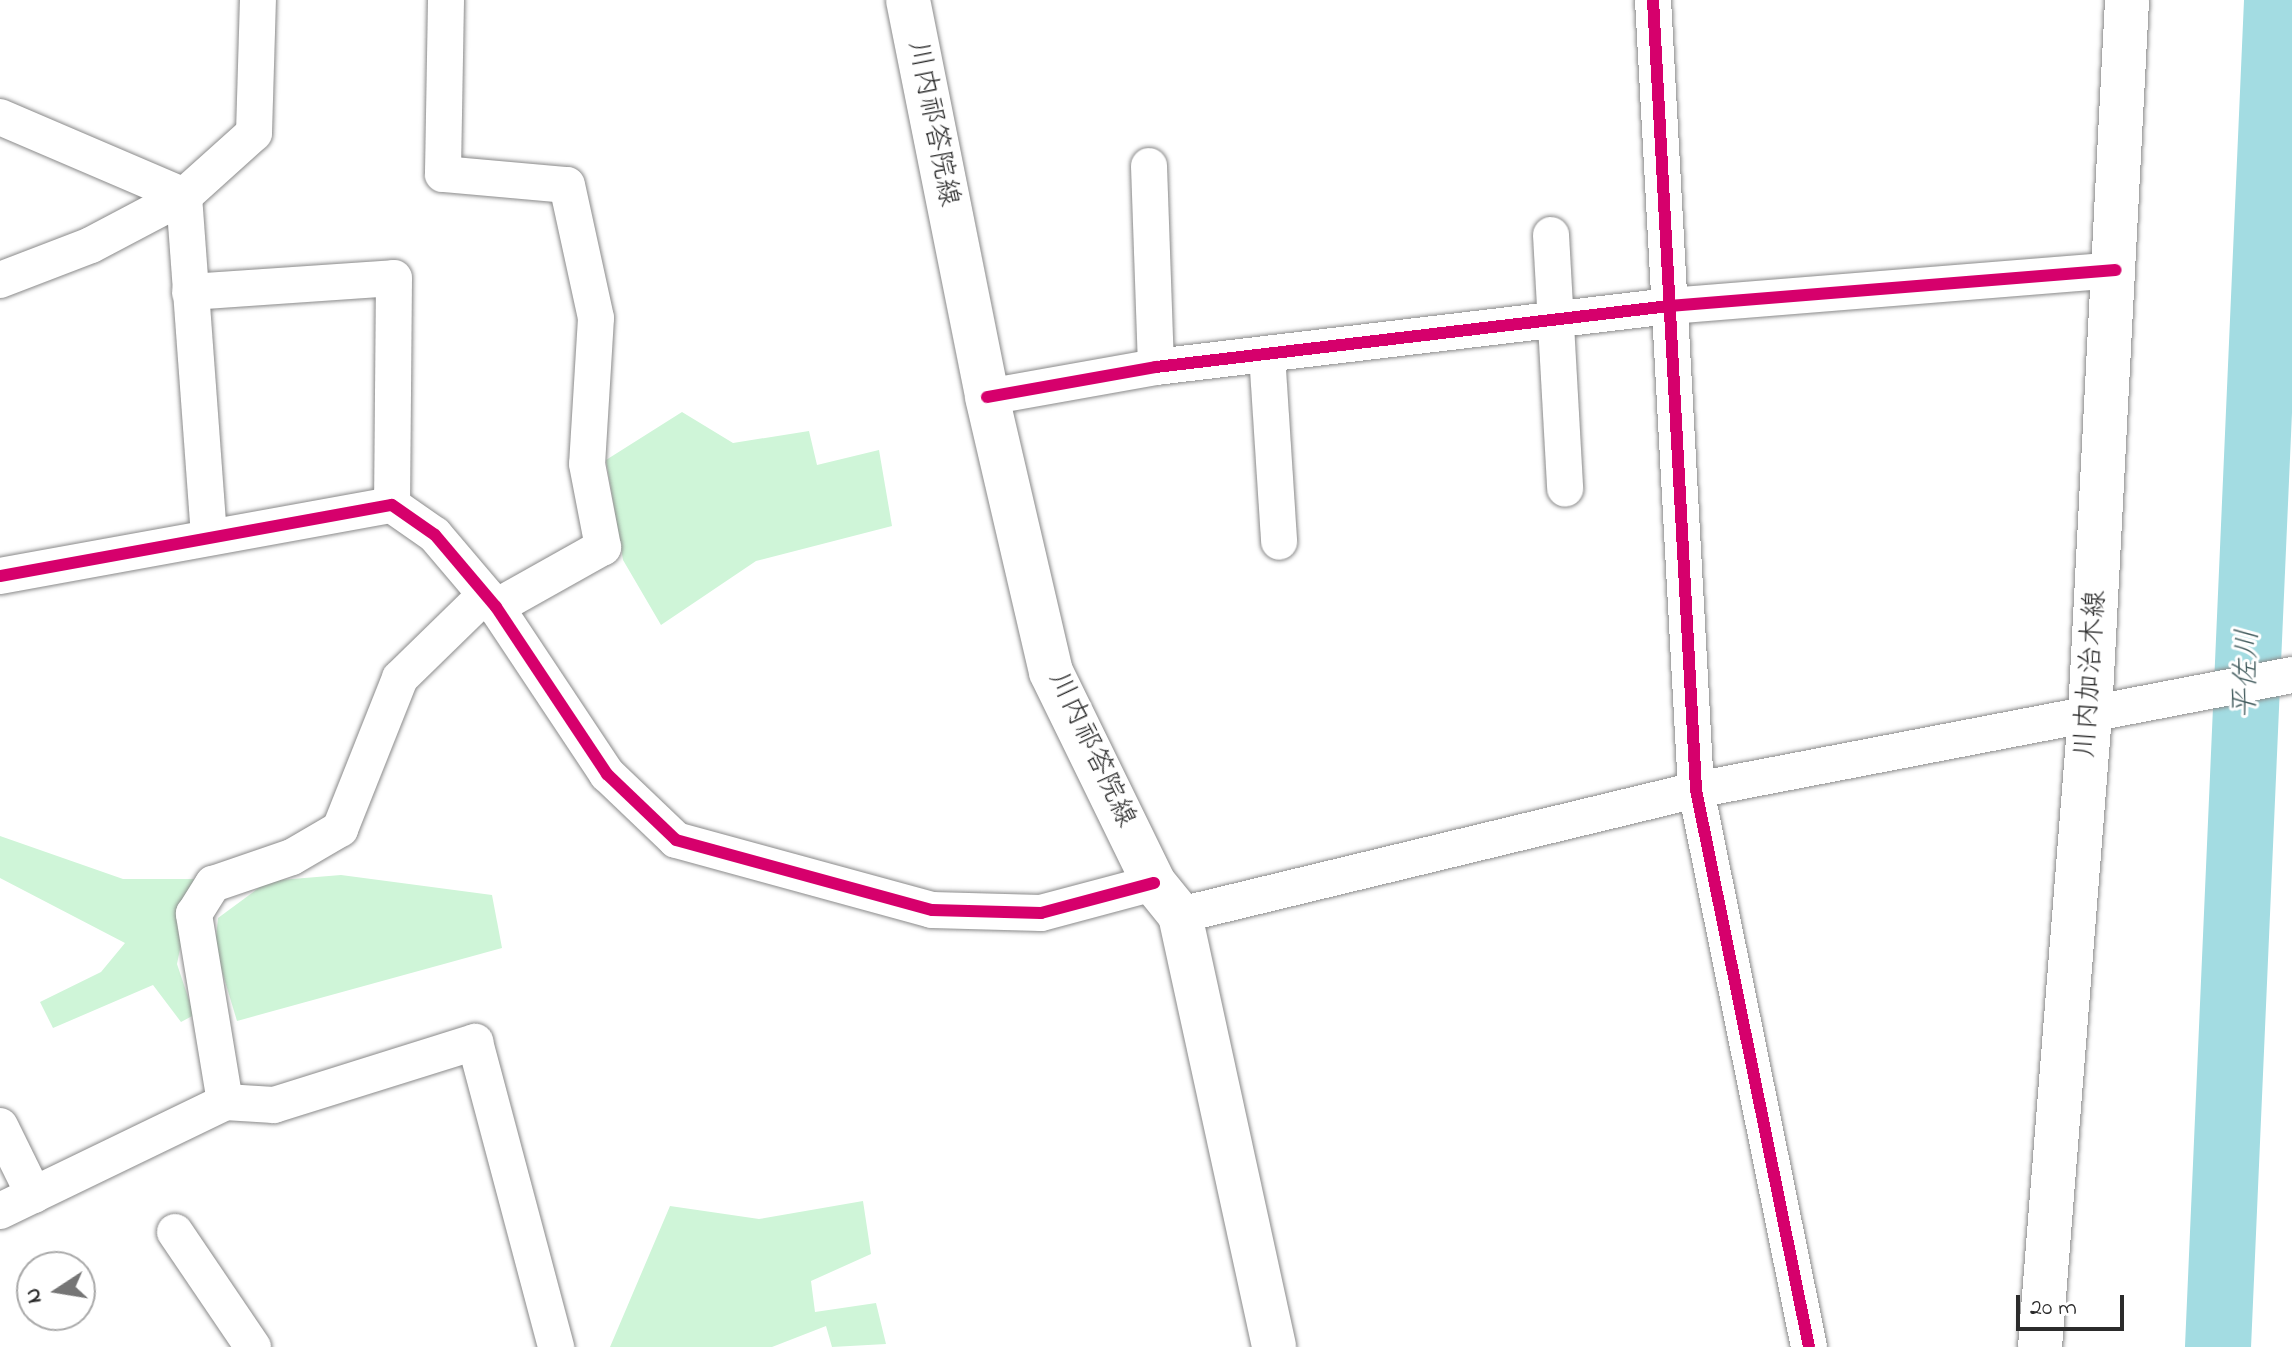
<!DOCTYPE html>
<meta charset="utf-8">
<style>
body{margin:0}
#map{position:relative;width:2292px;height:1347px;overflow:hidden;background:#fff;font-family:"Indie Flower","Klee One",sans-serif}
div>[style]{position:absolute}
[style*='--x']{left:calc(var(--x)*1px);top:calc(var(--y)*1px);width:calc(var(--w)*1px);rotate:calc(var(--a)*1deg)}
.green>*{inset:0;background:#cff5d8}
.river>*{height:66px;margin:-33px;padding:0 33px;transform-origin:33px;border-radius:33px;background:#a3dce2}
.roads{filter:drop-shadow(0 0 2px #8a8a8a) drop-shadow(0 0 2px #8a8a8a)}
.street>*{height:36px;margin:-18px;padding:0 18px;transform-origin:18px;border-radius:18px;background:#fff}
.secondary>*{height:44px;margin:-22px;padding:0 22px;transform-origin:22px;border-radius:22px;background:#fff}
.primary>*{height:44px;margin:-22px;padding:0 22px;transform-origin:22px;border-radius:22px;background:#fff}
.cycleway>*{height:12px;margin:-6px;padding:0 6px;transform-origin:6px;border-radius:6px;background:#d6006c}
span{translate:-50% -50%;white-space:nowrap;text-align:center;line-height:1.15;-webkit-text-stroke:6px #fff;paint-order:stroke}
.street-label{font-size:28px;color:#2b2b2b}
.water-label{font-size:30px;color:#435c5e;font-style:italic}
.north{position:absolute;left:16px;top:1251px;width:80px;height:80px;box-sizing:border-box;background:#fff;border:2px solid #aaa;border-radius:50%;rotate:258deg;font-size:22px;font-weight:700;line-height:32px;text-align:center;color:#2b2b2b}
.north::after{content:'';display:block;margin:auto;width:28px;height:36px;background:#757575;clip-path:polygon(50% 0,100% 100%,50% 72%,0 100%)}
.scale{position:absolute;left:2016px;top:1295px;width:108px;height:36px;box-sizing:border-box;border:4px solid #2b2b2b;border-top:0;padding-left:10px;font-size:24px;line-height:28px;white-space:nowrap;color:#2b2b2b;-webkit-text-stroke:6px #fff;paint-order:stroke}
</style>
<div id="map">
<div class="green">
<div style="clip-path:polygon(682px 412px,733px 443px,809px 431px,817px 465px,879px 450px,892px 526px,756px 561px,661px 625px,623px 560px,606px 460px)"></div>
<div style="clip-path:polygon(0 836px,123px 879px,194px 879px,177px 964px,194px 1015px,181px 1022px,153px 985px,53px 1028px,40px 1002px,101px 972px,125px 943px,0 878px)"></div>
<div style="clip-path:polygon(341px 875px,492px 895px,502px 948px,237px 1021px,215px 948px,218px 918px,268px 881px)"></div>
<div style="clip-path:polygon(863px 1201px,871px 1254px,811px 1281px,815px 1312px,876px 1303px,886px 1344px,832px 1347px,826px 1326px,772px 1347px,610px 1347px,670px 1206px,759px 1219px)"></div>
</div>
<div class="river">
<div style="--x:2218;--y:1347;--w:1348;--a:-87.49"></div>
</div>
<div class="roads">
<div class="street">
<div style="--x:446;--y:0;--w:174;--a:91"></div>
<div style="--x:443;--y:174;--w:124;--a:5.1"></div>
<div style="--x:567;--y:185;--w:136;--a:77.7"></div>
<div style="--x:596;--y:318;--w:146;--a:93.5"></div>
<div style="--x:587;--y:464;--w:85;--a:79.1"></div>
<div style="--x:603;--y:547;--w:123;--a:150.7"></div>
<div style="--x:1653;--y:0;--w:791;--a:86.88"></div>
<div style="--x:1696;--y:790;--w:568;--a:78.53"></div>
<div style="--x:0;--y:117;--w:200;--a:23.2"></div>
<div style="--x:184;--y:196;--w:94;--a:-42"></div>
<div style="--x:254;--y:133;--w:133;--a:-88.3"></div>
<div style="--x:1149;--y:166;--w:201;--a:88"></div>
<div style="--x:1551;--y:235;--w:254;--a:86.8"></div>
<div style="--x:0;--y:280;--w:97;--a:-21"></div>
<div style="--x:91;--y:245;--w:105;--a:-27.8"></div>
<div style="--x:184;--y:196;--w:342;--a:85.8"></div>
<div style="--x:190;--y:292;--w:204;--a:-3.9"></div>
<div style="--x:394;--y:278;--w:227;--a:90.5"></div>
<div style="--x:1267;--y:354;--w:188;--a:86.3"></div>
<div style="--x:987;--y:397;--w:172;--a:-10.1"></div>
<div style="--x:1156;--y:367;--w:517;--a:-6.78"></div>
<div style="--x:1669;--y:306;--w:448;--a:-4.6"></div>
<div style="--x:0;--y:576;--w:398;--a:-10.3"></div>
<div style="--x:392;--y:505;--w:52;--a:34.9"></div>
<div style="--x:435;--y:535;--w:94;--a:49.7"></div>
<div style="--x:496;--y:607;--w:201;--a:56.4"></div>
<div style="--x:607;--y:774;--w:95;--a:43.7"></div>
<div style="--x:676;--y:840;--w:265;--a:15.3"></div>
<div style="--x:932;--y:910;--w:109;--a:1.6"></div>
<div style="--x:1041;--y:913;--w:117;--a:-14.9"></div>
<div style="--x:1180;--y:915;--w:531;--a:-13.62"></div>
<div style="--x:1696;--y:790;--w:607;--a:-10.92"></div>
<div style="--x:225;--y:1102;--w:191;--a:-99.4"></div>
<div style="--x:194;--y:914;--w:36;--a:-58"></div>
<div style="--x:213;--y:884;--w:83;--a:-18.9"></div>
<div style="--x:292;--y:857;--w:56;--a:-30.3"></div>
<div style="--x:340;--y:829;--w:162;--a:-68.3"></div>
<div style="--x:400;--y:678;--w:119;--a:-44.3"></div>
<div style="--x:0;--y:1126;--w:77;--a:63.8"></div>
<div style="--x:0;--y:1211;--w:250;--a:-25.8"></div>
<div style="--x:225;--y:1102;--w:49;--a:3.5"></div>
<div style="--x:274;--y:1105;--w:211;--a:-17.4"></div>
<div style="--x:475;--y:1042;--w:316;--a:75.1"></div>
<div style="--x:175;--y:1232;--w:139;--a:55.9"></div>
</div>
<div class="secondary">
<div style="--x:908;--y:0;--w:405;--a:78.7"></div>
<div style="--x:987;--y:397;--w:282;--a:76.9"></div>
<div style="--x:1051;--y:672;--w:235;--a:64"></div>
<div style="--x:1154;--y:883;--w:41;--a:50.9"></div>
<div style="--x:1180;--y:915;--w:442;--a:77.7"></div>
</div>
<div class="primary">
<div style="--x:2040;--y:1347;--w:635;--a:-85.48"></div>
<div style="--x:2090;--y:714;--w:715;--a:-87.03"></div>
</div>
</div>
<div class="cycleway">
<div style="--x:1653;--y:0;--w:791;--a:86.88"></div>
<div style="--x:1696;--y:790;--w:568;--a:78.53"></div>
<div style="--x:987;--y:397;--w:172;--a:-10.1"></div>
<div style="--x:1156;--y:367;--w:517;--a:-6.78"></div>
<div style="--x:1669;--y:306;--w:448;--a:-4.6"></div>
<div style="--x:0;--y:576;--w:398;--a:-10.3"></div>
<div style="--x:392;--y:505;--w:52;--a:34.9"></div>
<div style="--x:435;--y:535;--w:94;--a:49.7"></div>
<div style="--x:496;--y:607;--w:201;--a:56.4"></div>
<div style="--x:607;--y:774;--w:95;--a:43.7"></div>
<div style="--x:676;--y:840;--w:265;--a:15.3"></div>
<div style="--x:932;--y:910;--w:109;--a:1.6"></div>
<div style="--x:1041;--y:913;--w:117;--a:-14.9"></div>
</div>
<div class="street-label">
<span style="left:932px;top:124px;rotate:79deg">川内祁答院線</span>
<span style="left:2092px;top:674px;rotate:-86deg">川内加治木線</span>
<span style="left:1091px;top:750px;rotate:65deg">川内祁答院線</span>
</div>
<div class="water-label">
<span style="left:2248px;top:674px;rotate:-88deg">平佐川</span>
</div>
<div class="north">N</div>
<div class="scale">20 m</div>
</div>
